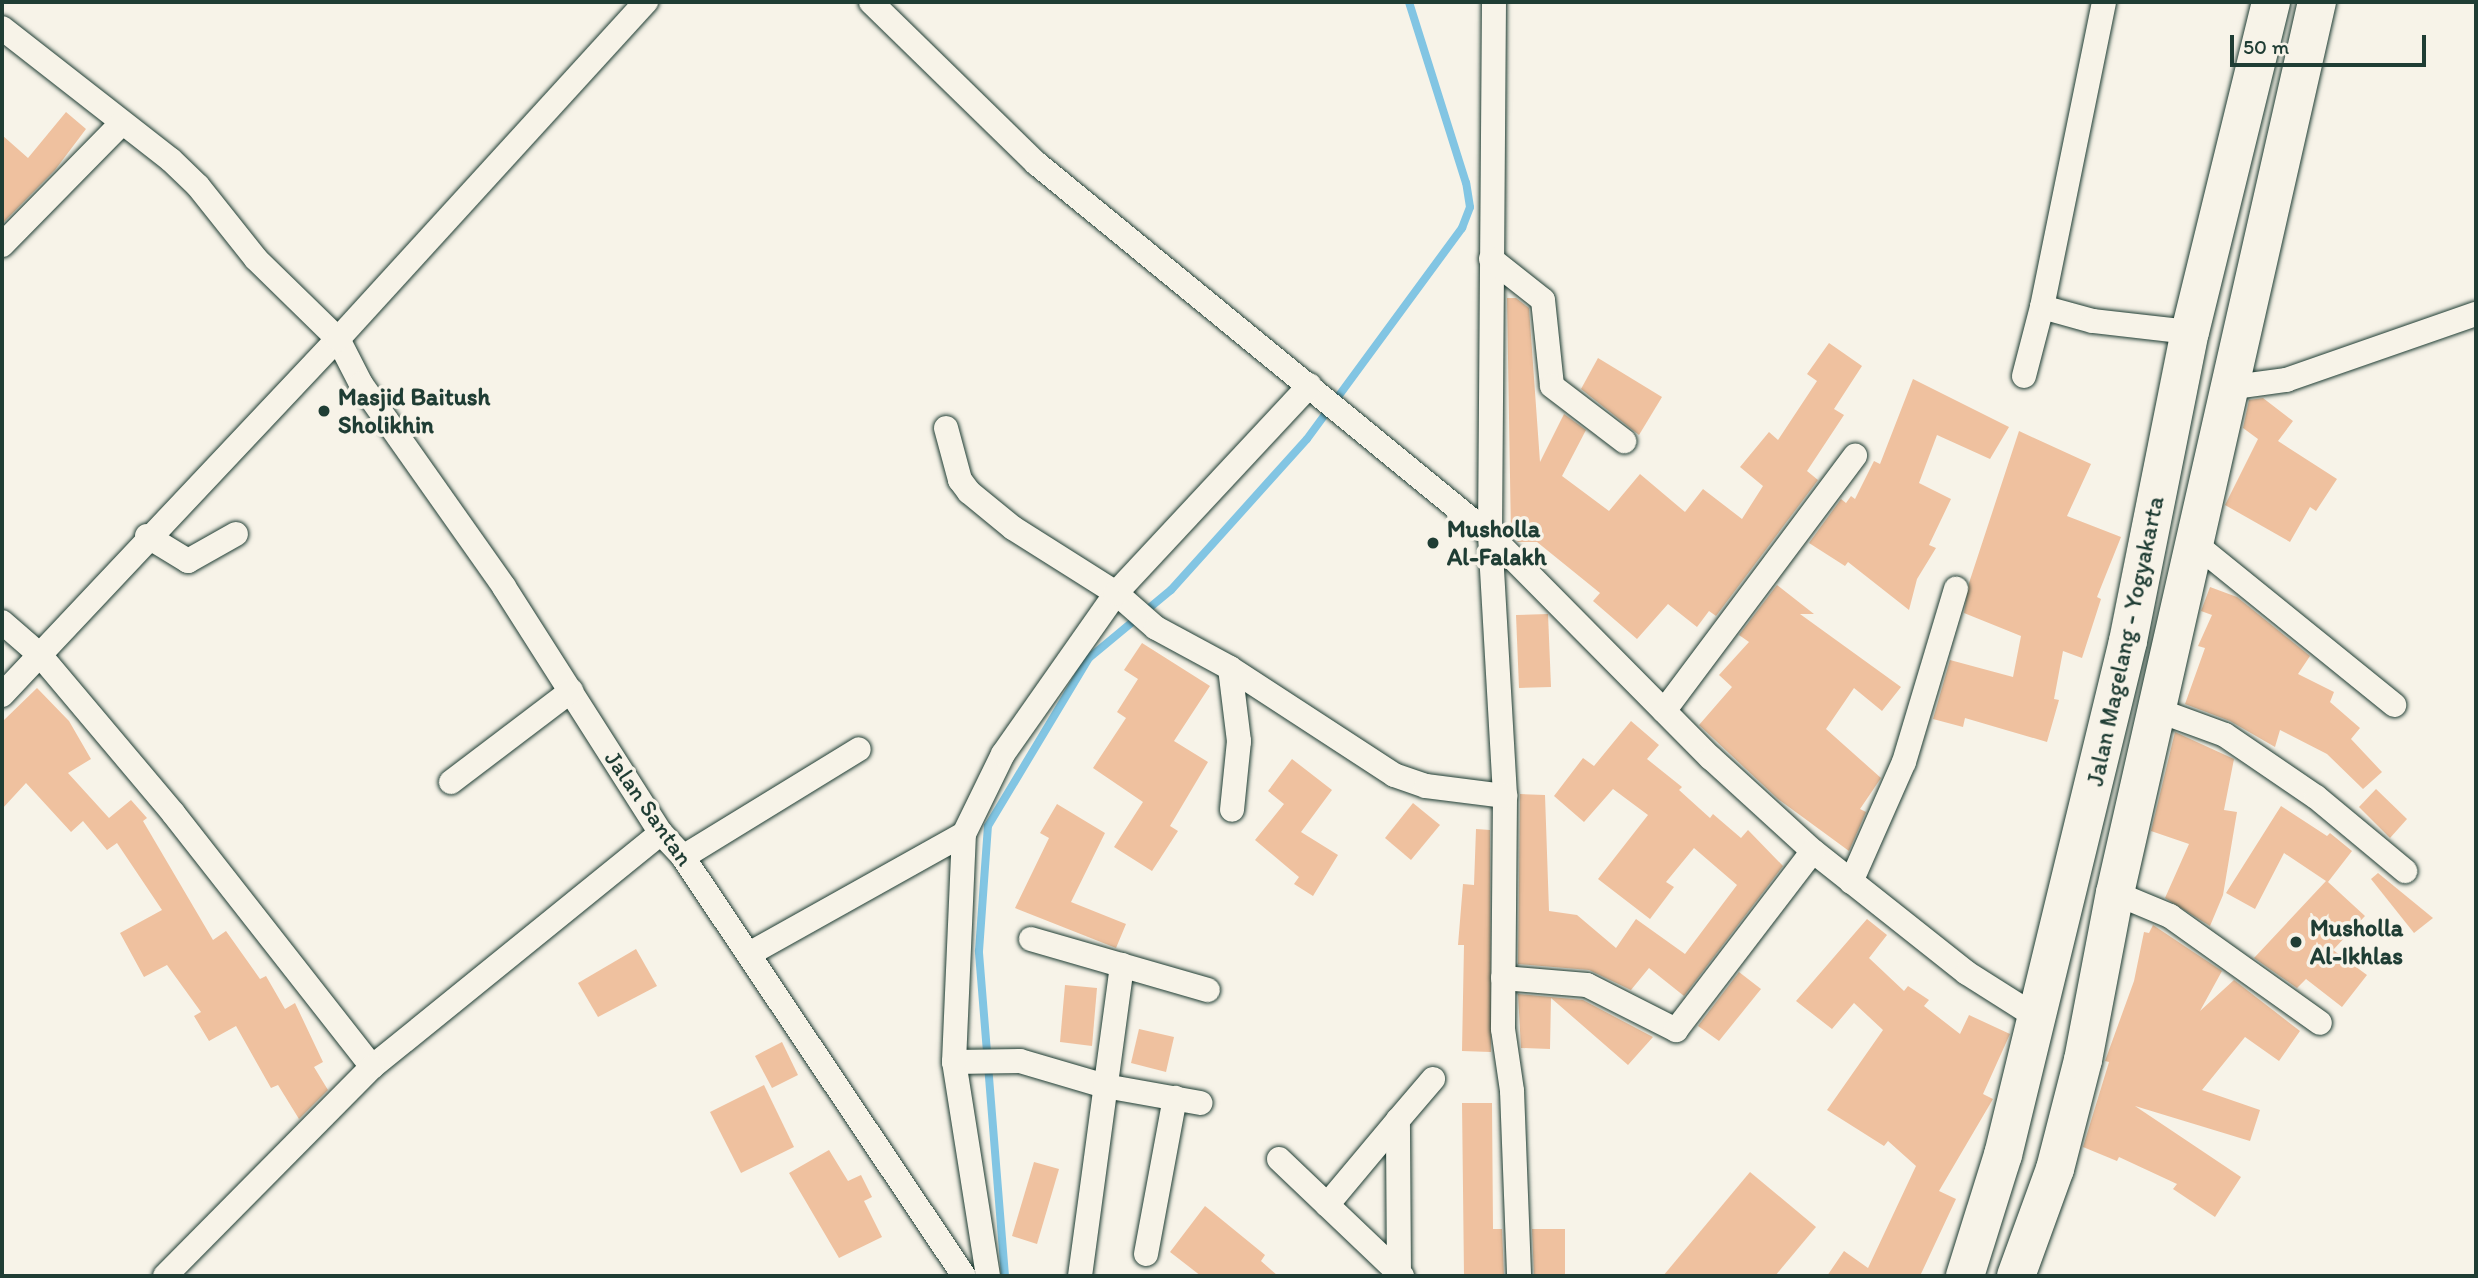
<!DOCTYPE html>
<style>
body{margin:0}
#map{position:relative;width:2478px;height:1278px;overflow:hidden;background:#f7f3e8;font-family:Itim,sans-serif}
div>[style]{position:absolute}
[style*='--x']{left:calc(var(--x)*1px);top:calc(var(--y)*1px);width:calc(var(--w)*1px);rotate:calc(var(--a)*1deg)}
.stream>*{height:8px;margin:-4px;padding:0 4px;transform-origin:4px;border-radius:4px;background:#82c5e3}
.building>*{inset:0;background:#efc19f}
.roads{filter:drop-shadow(0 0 2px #1f3d34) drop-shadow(0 0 2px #1f3d34)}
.street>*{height:24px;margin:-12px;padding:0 12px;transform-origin:12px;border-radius:12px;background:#f7f3e8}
.highway>*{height:38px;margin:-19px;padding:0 19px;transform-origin:19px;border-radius:19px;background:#f7f3e8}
.dots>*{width:19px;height:19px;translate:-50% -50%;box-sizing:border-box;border:4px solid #f7f3e8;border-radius:50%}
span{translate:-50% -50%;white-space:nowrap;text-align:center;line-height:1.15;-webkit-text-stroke:7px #f7f3e8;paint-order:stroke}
.poi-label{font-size:24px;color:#1f3d34;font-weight:700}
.left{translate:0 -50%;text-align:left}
.street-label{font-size:24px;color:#1f3d34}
.frame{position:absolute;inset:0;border:4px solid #1f3d34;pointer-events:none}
.scale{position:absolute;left:2230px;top:35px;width:196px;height:32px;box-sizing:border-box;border:4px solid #1f3d34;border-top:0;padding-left:9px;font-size:21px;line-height:24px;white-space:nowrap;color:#1f3d34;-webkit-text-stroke:5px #f7f3e8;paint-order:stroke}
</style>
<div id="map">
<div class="stream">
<div style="--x:1005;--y:1276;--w:326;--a:-94.6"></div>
<div style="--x:979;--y:951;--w:125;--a:-85.9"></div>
<div style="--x:988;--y:826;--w:196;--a:-59"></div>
<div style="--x:1089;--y:658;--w:107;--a:-39.7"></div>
<div style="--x:1171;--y:590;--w:203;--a:-48"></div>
<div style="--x:1307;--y:439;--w:262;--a:-53.7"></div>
<div style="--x:1462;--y:228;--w:22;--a:-69"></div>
<div style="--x:1470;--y:207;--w:24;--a:-99"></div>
<div style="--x:1466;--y:183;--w:190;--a:-107.5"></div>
</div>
<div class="building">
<div style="clip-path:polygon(66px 112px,86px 129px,55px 170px,2px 224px,2px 135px,28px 158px)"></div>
<div style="clip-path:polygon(1507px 298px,1516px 298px,1529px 308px,1540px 462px,1564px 414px,1586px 430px,1562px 476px,1609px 511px,1640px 474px,1685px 512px,1703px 489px,1742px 519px,1763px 486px,1740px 467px,1769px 432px,1778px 440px,1817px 381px,1807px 374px,1829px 343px,1862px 366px,1834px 409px,1844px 415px,1807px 471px,1818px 480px,1716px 616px,1709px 611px,1697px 627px,1668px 604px,1637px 639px,1593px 601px,1600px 593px,1537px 542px,1518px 542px,1511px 535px)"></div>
<div style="clip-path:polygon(1598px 358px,1662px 397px,1639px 435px,1581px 389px)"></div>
<div style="clip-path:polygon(1913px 379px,2009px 427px,1990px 459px,1937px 435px,1919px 483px,1951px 499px,1929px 545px,1936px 548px,1917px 579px,1909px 610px,1848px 562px,1845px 566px,1809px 543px,1841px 499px,1846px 503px,1851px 496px,1855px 499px,1874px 461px,1880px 464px)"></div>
<div style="clip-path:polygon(2263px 398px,2293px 421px,2278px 441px,2337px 479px,2316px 511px,2310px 507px,2290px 542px,2225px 505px,2258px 439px,2243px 428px,2249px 400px)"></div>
<div style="clip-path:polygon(2019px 431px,2091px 464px,2067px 516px,2121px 537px,2097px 597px,2101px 599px,2082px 658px,2063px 651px,2054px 699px,2059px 700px,2047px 742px,1965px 718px,1963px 727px,1933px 719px,1950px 660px,2013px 677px,2021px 636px,1964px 613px,1969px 583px)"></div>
<div style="clip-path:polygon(1777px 585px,1814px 614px,1800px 614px,1901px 687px,1882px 711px,1854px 688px,1826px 729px,1881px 778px,1860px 809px,1866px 812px,1849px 851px,1778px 799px,1699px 725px,1732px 687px,1719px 675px,1749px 642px,1739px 635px)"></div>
<div style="clip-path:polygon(2210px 587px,2237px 597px,2310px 656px,2298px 674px,2334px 692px,2330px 702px,2360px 728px,2351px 739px,2382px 772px,2363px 789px,2327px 754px,2280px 730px,2275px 747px,2230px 721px,2185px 704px,2205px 648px,2198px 646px,2212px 615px,2201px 611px)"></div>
<div style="clip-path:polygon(1548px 614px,1551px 687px,1519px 688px,1516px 615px)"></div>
<div style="clip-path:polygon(1142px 643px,1210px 686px,1174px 741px,1208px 762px,1170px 826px,1178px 831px,1152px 871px,1114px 847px,1143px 802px,1093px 768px,1126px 718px,1117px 712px,1138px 679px,1124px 670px)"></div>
<div style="clip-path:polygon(37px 688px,69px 721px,91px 759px,68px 773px,109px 818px,131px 800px,147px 818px,143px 821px,213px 940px,226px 931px,260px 979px,266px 976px,285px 1009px,295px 1003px,323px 1062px,314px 1067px,328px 1090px,299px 1119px,278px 1085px,271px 1088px,236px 1026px,209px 1041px,194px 1016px,201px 1012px,167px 965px,144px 977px,120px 933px,162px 910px,117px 843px,107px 850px,83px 821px,71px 832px,26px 783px,2px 809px,2px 722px)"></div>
<div style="clip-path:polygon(1631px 721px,1659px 745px,1647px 759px,1682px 787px,1679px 790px,1710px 818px,1713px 814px,1741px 838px,1748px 830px,1783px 866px,1684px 996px,1649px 968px,1631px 990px,1589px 970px,1518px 964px,1520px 794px,1545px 795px,1549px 911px,1577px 915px,1616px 948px,1636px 919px,1685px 954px,1737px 885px,1694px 848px,1666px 882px,1674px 887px,1650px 919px,1598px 879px,1648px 815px,1613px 789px,1584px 822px,1554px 796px,1583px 758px,1594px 766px)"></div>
<div style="clip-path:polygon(2175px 732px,2234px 759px,2224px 810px,2237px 812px,2223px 895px,2210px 926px,2165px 898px,2189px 844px,2151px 831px)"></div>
<div style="clip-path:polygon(1292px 759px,1332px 790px,1301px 832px,1338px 855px,1313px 896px,1294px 884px,1299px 877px,1255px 840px,1284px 804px,1268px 791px)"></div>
<div style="clip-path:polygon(2376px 789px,2407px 819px,2390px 838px,2359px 807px)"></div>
<div style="clip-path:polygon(1413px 803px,1440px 825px,1411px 860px,1385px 838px)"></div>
<div style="clip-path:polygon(1057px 804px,1105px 833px,1071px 902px,1126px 924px,1116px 948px,1015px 908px,1049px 838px,1040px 833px)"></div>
<div style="clip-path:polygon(2281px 806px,2327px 836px,2330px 833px,2352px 851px,2328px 882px,2365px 916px,2333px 950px,2367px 975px,2342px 1007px,2306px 979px,2297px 988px,2254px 958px,2326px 881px,2284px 853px,2255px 909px,2226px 893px)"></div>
<div style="clip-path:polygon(1476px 829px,1490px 830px,1491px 1052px,1462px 1051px,1464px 945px,1458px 945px,1463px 884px,1474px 885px)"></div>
<div style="clip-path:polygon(2378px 873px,2433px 918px,2414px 933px,2371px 879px)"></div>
<div style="clip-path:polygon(1867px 919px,1887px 935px,1869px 958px,1904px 991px,1908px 986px,1929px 1000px,1924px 1006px,1960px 1034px,1969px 1015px,2010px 1034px,1983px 1094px,1993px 1099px,1939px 1191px,1956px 1199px,1920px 1276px,1827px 1276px,1844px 1251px,1868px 1268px,1916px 1166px,1888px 1141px,1884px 1146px,1827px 1110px,1883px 1030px,1854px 1003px,1832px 1029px,1796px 1001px)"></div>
<div style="clip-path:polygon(2153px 925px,2222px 971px,2200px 1011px,2234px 980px,2300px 1031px,2279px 1061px,2245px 1037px,2202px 1090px,2260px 1110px,2250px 1141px,2135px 1106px,2241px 1177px,2215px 1217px,2173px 1189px,2177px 1184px,2119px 1157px,2117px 1161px,2083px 1147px,2109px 1062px,2105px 1061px,2134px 981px,2144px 932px,2149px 933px)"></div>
<div style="clip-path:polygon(636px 949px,657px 986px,598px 1017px,578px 983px)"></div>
<div style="clip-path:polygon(1739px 972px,1761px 989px,1719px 1041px,1698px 1026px)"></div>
<div style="clip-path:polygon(1065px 985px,1097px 988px,1092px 1046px,1060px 1042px)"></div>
<div style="clip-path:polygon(1518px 994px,1583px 1000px,1653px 1037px,1628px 1065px,1551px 998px,1550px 1049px,1521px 1048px)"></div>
<div style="clip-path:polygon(1139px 1029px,1174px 1037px,1166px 1072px,1131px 1063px)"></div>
<div style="clip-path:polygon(782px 1042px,798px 1075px,772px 1088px,755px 1056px)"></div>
<div style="clip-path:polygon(764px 1085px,794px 1147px,741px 1173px,710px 1112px)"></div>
<div style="clip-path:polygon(1462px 1103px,1492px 1103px,1493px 1229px,1502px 1229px,1504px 1276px,1464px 1276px)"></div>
<div style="clip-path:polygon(829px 1150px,848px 1181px,861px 1175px,872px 1197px,864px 1201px,882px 1237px,839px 1258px,789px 1173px)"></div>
<div style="clip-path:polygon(1034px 1162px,1059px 1169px,1037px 1244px,1012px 1236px)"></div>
<div style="clip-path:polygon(1750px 1172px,1816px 1227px,1775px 1276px,1663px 1276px)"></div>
<div style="clip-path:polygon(1205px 1206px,1265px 1255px,1261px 1261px,1278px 1276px,1201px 1276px,1170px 1252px)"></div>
<div style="clip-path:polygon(1532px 1229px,1565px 1229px,1565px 1276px,1534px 1276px)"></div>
</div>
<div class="roads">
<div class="street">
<div style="--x:871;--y:2;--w:231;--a:44.3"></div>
<div style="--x:1036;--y:163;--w:587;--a:39.33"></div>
<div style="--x:1490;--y:535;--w:314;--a:45.3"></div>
<div style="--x:1711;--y:758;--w:138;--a:42.4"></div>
<div style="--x:1813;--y:851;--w:196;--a:38.4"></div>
<div style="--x:1967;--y:973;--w:84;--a:32.4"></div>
<div style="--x:1494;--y:2;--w:533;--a:90.43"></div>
<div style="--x:1490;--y:535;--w:261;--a:86.7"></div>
<div style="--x:1505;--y:796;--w:233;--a:90.5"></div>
<div style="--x:1503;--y:1029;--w:63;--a:81.7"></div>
<div style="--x:1512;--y:1091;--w:185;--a:87.8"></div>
<div style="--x:2;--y:28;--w:214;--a:38"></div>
<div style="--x:171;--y:160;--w:37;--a:44"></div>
<div style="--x:198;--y:186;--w:93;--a:51.5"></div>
<div style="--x:256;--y:259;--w:115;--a:44.3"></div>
<div style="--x:338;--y:339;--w:51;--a:62.9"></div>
<div style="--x:361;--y:384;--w:248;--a:54.8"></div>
<div style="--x:504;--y:587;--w:292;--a:57.5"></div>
<div style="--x:661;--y:833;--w:33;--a:47"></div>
<div style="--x:683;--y:857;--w:505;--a:56.15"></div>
<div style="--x:2;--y:245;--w:171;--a:-45.5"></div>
<div style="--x:1491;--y:259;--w:66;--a:38.3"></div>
<div style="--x:1543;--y:300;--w:86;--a:84"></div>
<div style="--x:1552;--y:386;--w:91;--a:37.4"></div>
<div style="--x:2042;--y:307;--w:311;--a:-78.5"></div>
<div style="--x:2024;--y:376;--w:71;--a:-75.4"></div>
<div style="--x:2042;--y:307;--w:53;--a:15.4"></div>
<div style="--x:2093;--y:321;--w:98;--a:6.5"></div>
<div style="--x:2227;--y:388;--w:60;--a:-7.7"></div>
<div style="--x:2286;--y:380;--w:201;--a:-19.2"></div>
<div style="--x:946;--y:428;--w:54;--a:74.9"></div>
<div style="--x:960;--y:480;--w:15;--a:53"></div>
<div style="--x:969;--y:492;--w:57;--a:39.3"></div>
<div style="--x:1013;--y:528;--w:122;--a:32.3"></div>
<div style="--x:1116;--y:593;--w:53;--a:41.2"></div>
<div style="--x:1156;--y:628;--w:84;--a:28.4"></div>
<div style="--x:1230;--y:668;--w:196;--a:33.1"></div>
<div style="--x:1394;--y:775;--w:34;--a:19"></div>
<div style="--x:1426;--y:786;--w:80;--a:7.2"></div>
<div style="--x:147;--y:536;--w:48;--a:31.4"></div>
<div style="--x:188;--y:561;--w:55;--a:-29.4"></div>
<div style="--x:2193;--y:542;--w:259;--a:39"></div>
<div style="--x:2;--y:622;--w:50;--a:41"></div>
<div style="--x:40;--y:655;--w:207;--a:49.9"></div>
<div style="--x:173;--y:813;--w:323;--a:51.9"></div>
<div style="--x:372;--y:1067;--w:372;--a:-39"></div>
<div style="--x:1230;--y:668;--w:74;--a:83"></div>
<div style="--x:1239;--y:741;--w:69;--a:95.8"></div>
<div style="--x:2;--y:695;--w:490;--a:-46.7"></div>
<div style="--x:338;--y:339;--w:457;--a:-47.6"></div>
<div style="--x:2157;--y:710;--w:72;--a:20.2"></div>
<div style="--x:2225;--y:735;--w:110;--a:34.3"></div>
<div style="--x:2316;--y:797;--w:116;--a:39.7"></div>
<div style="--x:1664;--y:711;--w:319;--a:-53.2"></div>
<div style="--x:451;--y:782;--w:151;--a:-37.2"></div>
<div style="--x:683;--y:857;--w:206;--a:-31.5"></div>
<div style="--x:1851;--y:882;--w:131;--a:-66.2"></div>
<div style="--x:1904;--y:762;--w:181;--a:-73.3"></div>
<div style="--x:2115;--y:893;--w:60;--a:22.7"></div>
<div style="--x:2170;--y:916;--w:184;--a:35.5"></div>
<div style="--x:1031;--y:939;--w:184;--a:16.1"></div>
<div style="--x:749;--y:954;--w:246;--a:-29.2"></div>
<div style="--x:1503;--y:978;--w:84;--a:4.8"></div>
<div style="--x:1587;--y:985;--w:100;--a:26.8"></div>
<div style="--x:1676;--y:1030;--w:225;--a:-52.6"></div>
<div style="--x:954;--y:1062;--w:66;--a:-0.9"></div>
<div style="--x:1020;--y:1061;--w:89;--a:16.4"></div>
<div style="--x:1105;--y:1086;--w:97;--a:10.1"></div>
<div style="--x:1279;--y:1159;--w:170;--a:43.6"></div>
<div style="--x:1327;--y:1205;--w:111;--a:-50.1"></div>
<div style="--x:1146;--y:1254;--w:159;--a:-79.5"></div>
<div style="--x:165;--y:1276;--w:294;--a:-45.3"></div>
<div style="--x:988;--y:1276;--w:217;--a:-99"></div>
<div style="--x:954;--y:1062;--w:228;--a:-87.5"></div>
<div style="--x:964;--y:834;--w:89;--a:-64"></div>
<div style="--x:1003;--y:754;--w:197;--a:-54.9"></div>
<div style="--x:1116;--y:593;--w:284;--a:-47"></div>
<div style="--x:1080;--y:1276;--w:314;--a:-82.3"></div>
<div style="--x:1399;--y:1276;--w:156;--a:-90.4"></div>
<div style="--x:1398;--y:1120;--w:54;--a:-49.5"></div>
</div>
<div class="highway">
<div style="--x:1965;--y:1276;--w:127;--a:-72.6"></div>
<div style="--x:2003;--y:1155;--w:529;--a:-76.33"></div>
<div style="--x:2128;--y:641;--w:315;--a:-78.7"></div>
<div style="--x:2190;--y:332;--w:340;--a:-76.2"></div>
<div style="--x:2016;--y:1276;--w:114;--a:-70"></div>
<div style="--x:2055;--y:1169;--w:113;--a:-75.6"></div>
<div style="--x:2083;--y:1060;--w:170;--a:-79.2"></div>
<div style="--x:2115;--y:893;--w:914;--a:-77.23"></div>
</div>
</div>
<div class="dots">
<div style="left:324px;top:411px;background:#1f3d34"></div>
<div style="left:1433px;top:543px;background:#1f3d34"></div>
<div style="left:2296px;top:942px;background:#1f3d34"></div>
</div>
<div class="poi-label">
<span class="left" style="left:338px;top:411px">Masjid Baitush<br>Sholikhin</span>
<span class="left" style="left:1447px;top:543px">Musholla<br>Al-Falakh</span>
<span class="left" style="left:2310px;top:942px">Musholla<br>Al-Ikhlas</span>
</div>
<div class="street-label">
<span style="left:2125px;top:641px;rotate:-78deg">Jalan Magelang - Yogyakarta</span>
<span style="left:649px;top:808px;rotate:55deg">Jalan Santan</span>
</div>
<div class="frame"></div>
<div class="scale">50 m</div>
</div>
